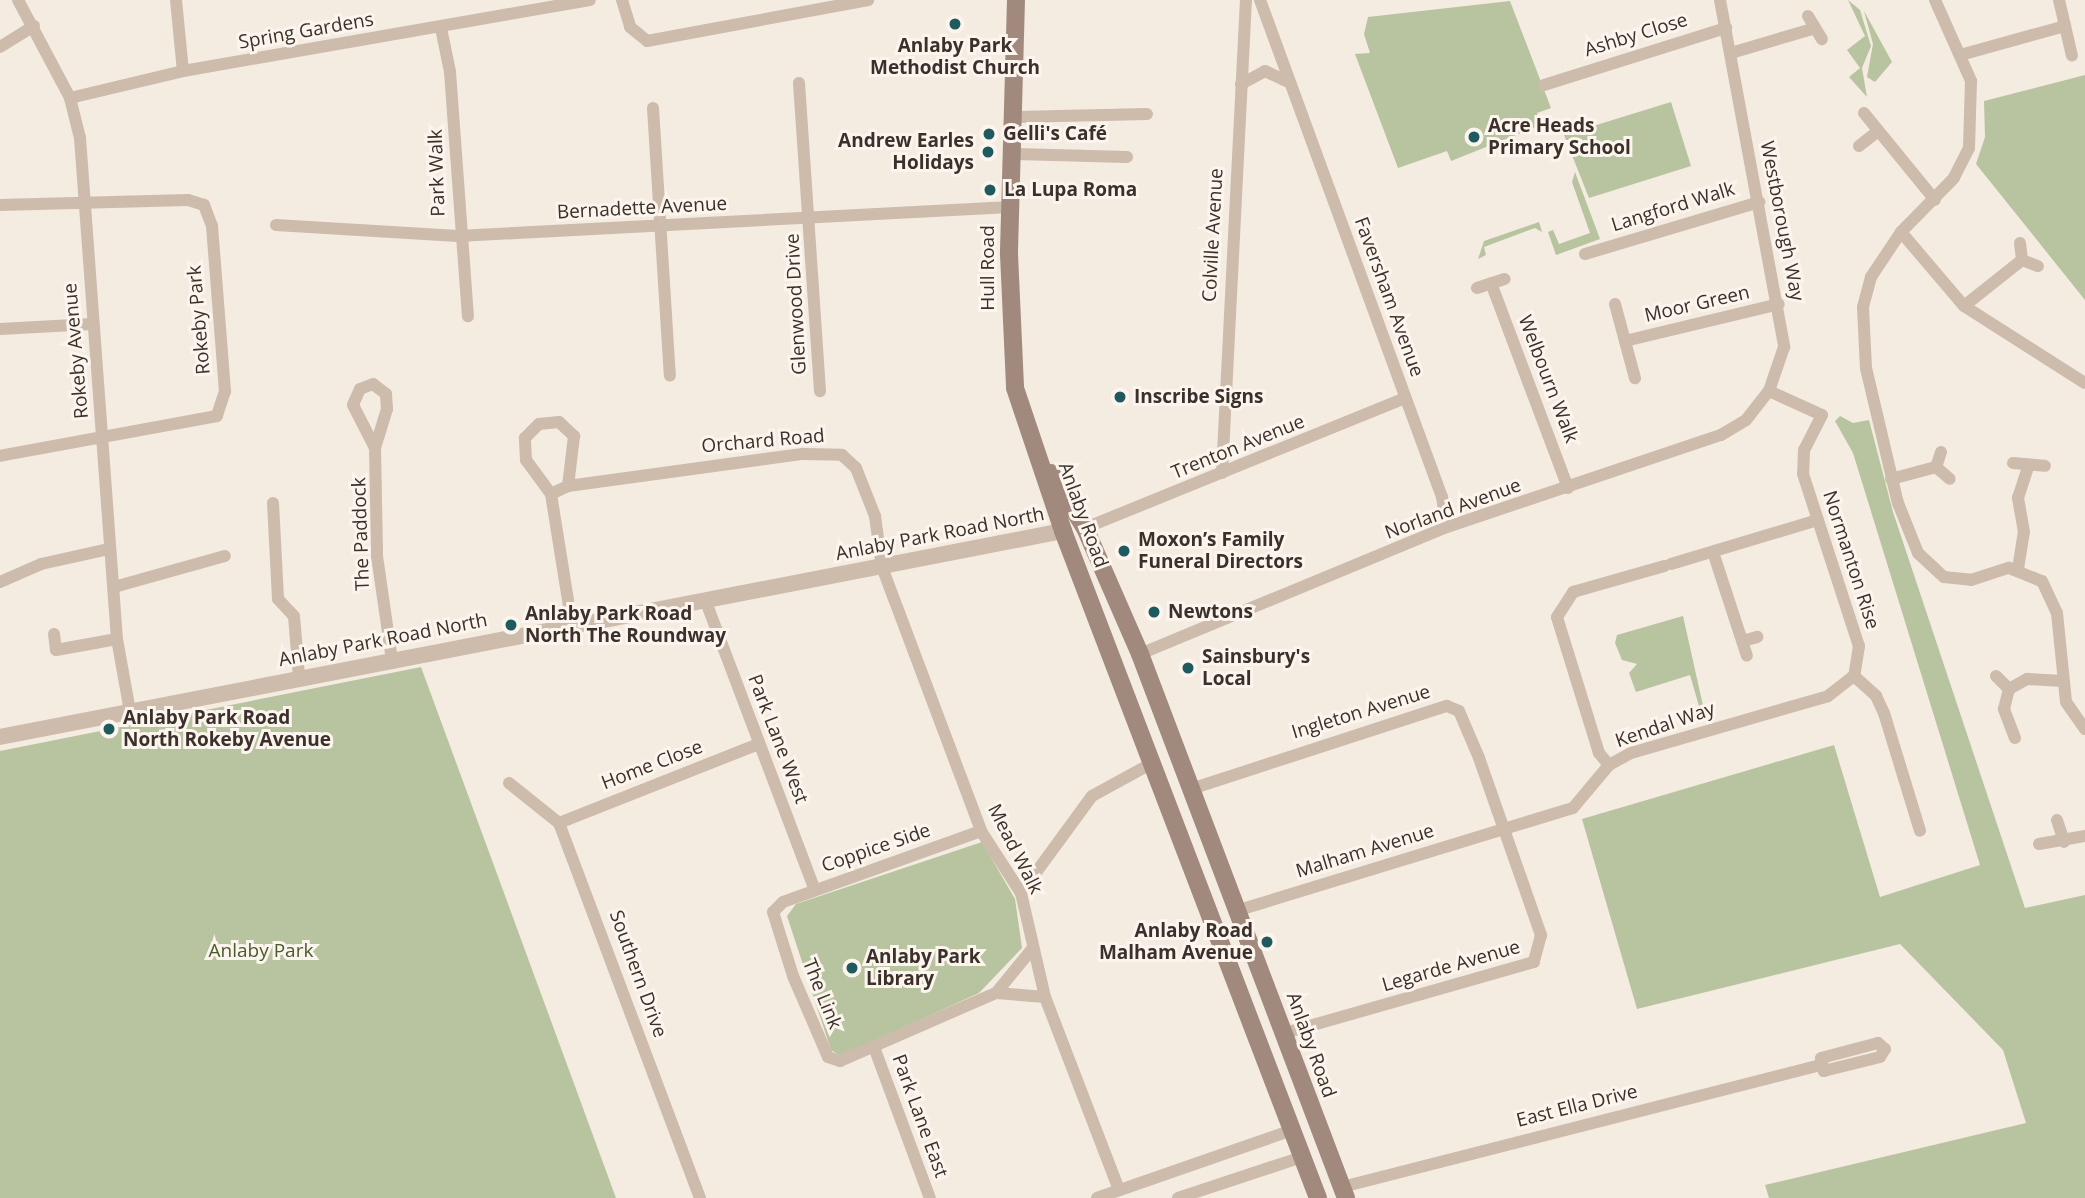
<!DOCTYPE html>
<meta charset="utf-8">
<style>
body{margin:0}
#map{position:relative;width:2085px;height:1198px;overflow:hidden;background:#f4ebe1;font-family:"Open Sans",sans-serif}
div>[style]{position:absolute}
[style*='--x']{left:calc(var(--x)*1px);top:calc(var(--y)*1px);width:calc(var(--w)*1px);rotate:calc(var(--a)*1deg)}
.green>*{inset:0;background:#b8c4a0}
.minor>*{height:12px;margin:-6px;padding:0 6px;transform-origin:6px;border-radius:6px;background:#cdbbac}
.tertiary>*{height:16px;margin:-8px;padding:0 8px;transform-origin:8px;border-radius:8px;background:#cdbbac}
.secondary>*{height:18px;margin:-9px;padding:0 9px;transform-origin:9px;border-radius:9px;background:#a18a7d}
.dots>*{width:19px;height:19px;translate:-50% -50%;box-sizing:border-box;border:4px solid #fbf5ee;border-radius:50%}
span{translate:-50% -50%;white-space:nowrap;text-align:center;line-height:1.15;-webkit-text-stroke:6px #fbf5ee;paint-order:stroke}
.street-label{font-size:19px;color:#3b302b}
.poi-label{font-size:19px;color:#3b302b;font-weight:700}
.left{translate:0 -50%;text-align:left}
.right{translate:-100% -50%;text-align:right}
.park-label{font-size:19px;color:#4a5a2e}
</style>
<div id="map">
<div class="green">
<div style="clip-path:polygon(1848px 0,1860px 10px,1871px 46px,1862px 68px,1867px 97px,1849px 77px,1860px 68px,1847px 50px,1865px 36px)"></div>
<div style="clip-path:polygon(1510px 1px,1551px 108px,1537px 113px,1541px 125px,1451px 161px,1447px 151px,1398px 168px,1355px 54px,1370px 53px,1364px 34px,1368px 17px)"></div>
<div style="clip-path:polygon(1864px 11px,1892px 62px,1875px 82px,1867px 77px,1873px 44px)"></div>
<div style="clip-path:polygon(2085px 75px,2085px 300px,1976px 164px,1985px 137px,1984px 101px)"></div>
<div style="clip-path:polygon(1671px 102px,1691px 166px,1589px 198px,1564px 135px)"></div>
<div style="clip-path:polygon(1575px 172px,1600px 239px,1556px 255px,1548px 232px,1553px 230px,1559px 244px,1590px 233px,1572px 182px)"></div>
<div style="clip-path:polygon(1539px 222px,1542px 232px,1535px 228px,1484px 247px,1486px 255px,1478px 259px,1484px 241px)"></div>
<div style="clip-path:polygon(1840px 416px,1853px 423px,1869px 420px,1893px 512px,2025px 908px,2085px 895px,2085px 1198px,1769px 1198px,1765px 1185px,2026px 1123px,2003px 1050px,1900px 944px,1637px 1009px,1582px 819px,1834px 745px,1880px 897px,1980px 865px,1853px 453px,1835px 421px)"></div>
<div style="clip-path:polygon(1683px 616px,1706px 719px,1703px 720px,1690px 675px,1636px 692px,1629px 673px,1637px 664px,1622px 660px,1615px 643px,1617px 635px)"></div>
<div style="clip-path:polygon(421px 667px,616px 1198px,0 1198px,0 751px)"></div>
<div style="clip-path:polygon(982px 842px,1015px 899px,1022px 948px,979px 993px,841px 1056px,831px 1050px,787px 916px,796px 904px)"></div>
</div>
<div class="minor">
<div style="--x:18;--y:0;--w:111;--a:62"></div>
<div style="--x:70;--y:98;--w:41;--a:76"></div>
<div style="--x:80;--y:138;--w:502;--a:85.78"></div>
<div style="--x:117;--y:639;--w:73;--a:79.8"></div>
<div style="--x:176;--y:0;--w:71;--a:84.4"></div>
<div style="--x:622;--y:0;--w:28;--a:73"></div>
<div style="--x:630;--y:27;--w:22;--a:39"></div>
<div style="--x:647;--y:41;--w:225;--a:-10.5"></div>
<div style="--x:1260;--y:0;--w:529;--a:69.89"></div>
<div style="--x:1442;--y:497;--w:30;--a:81"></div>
<div style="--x:1720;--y:0;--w:353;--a:79.5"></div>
<div style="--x:1784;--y:347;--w:46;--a:108.8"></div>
<div style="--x:1769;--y:391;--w:58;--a:24.4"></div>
<div style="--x:1822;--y:415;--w:39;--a:117"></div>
<div style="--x:1804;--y:450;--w:24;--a:92"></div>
<div style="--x:1803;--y:474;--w:181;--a:72"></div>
<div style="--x:1859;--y:646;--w:30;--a:99"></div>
<div style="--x:1854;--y:676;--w:30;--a:42"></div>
<div style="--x:1876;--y:696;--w:19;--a:65"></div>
<div style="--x:1884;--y:713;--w:123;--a:73"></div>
<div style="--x:1935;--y:0;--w:89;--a:66"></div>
<div style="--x:1971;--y:81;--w:67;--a:91.7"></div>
<div style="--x:1969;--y:148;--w:34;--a:117"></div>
<div style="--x:1954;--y:178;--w:76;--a:134.5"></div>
<div style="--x:1901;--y:232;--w:54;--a:123.7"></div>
<div style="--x:1871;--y:277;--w:31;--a:105"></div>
<div style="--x:1863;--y:307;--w:61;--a:87.2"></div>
<div style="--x:1866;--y:368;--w:139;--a:76.7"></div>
<div style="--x:1898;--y:503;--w:54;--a:68.2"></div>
<div style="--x:1918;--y:553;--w:35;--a:43"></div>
<div style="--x:1944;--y:577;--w:27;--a:6"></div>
<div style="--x:1971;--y:580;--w:40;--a:-18"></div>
<div style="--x:2009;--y:568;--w:35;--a:22"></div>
<div style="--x:2042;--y:581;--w:35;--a:65"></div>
<div style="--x:2057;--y:613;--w:89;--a:84.2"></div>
<div style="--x:2066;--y:702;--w:33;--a:55"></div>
<div style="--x:2059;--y:0;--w:57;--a:76.9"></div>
<div style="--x:1808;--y:16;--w:27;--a:59"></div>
<div style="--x:441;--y:28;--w:45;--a:78.4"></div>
<div style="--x:450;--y:72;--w:245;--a:85.8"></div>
<div style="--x:0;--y:47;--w:40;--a:-32"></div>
<div style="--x:1731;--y:53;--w:84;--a:-16.5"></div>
<div style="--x:1964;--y:54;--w:105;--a:-15.5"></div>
<div style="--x:799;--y:83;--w:309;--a:86.1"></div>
<div style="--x:1241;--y:84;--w:27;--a:-28"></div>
<div style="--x:1265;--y:71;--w:26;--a:25"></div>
<div style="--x:1544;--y:85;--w:191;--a:-17.4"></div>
<div style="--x:70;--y:98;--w:116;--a:-13.4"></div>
<div style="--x:183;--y:71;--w:413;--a:-9.9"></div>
<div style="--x:653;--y:108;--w:268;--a:86.4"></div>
<div style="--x:1864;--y:113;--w:112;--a:50.8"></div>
<div style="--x:1015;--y:117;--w:132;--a:-1.3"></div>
<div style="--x:1859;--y:146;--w:24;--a:-38"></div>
<div style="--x:1013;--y:154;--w:114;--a:1.5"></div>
<div style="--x:0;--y:205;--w:188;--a:-1.5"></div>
<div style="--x:188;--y:200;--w:17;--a:17"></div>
<div style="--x:204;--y:205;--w:22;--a:69"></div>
<div style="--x:212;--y:226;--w:166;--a:85.5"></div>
<div style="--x:225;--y:391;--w:26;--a:108"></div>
<div style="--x:217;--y:416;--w:221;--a:169.6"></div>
<div style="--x:276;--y:225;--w:182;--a:3.5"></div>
<div style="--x:458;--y:236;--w:553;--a:-3.01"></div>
<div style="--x:1901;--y:232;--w:97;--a:49.6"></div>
<div style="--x:1964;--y:306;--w:143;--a:32.5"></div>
<div style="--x:2020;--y:243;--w:17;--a:83"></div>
<div style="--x:2022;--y:260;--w:17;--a:21"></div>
<div style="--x:1585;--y:254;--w:182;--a:-16.6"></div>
<div style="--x:1491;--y:283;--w:219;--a:69.4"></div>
<div style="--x:1477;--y:288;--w:29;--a:-18"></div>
<div style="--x:1615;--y:304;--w:77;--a:74.9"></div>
<div style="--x:1964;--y:306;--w:74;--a:-38.4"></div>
<div style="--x:0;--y:329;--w:92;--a:-3.1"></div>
<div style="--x:1625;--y:341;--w:158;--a:-13.5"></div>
<div style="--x:375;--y:448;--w:41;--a:-72.9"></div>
<div style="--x:387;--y:409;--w:15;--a:-94"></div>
<div style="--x:386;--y:394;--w:16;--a:-142"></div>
<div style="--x:373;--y:384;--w:14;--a:159"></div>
<div style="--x:360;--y:389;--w:17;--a:114"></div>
<div style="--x:353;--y:405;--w:48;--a:62.9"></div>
<div style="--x:375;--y:448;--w:108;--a:88.9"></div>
<div style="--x:377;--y:556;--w:105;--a:81.8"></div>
<div style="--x:1941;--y:452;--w:16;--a:108"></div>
<div style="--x:1936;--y:467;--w:18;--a:41"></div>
<div style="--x:2013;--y:463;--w:32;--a:5"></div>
<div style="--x:1222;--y:473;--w:474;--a:-87.1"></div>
<div style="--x:1891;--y:479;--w:47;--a:-14.9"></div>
<div style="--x:568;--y:486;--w:237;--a:-7.8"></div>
<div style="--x:803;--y:454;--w:39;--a:1"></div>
<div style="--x:842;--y:455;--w:19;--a:43"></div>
<div style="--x:856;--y:468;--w:52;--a:68.4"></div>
<div style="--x:875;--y:516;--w:51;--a:82.2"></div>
<div style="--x:882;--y:567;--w:282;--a:69.4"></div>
<div style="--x:981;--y:831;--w:74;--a:57.2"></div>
<div style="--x:1021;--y:893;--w:107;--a:77"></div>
<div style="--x:1045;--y:997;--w:207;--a:69"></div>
<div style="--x:551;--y:494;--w:42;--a:-126.3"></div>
<div style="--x:526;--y:460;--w:22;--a:-93"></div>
<div style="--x:525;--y:438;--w:20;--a:-45"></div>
<div style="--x:539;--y:424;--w:20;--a:-6"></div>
<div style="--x:559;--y:422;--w:21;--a:43"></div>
<div style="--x:574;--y:436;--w:50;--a:96.8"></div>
<div style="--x:568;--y:486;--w:19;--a:155"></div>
<div style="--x:551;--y:494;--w:133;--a:80.9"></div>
<div style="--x:273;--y:503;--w:96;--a:87"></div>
<div style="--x:278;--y:599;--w:23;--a:47"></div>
<div style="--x:294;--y:616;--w:61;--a:85.3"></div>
<div style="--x:1085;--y:528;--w:345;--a:-22.1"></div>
<div style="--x:1713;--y:552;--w:109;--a:71.9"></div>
<div style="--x:1671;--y:564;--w:153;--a:-16.7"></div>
<div style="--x:2018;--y:569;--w:37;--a:-81"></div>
<div style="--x:2024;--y:532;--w:35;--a:-100"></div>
<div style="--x:2018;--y:498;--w:33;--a:-72"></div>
<div style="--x:0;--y:582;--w:45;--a:-23.7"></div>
<div style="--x:41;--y:564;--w:70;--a:-12.4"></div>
<div style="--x:114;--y:587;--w:115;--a:-15.6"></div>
<div style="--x:706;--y:602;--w:308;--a:69.3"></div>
<div style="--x:54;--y:634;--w:16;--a:83"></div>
<div style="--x:56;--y:650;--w:62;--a:-10.2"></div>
<div style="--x:1743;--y:641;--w:15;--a:-16"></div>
<div style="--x:1140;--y:654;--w:332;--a:-22.5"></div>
<div style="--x:1447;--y:527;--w:289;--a:-18.6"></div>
<div style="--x:1721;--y:435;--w:29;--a:-31"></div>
<div style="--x:1746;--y:420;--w:37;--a:-52"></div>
<div style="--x:1996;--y:676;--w:18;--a:45"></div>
<div style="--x:2015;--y:738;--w:31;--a:-111"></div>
<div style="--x:2004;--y:709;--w:21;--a:-76"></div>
<div style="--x:2009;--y:689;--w:21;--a:-29"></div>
<div style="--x:2027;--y:679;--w:36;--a:3"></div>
<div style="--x:1609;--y:765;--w:16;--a:-130"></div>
<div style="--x:1599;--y:753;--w:142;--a:-107.2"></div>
<div style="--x:1557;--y:617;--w:30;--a:-57"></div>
<div style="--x:1573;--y:592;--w:95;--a:-15.9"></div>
<div style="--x:509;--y:783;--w:64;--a:38.7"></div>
<div style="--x:559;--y:823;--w:401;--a:69.4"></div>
<div style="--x:1194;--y:788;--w:266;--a:-18"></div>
<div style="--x:1447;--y:706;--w:13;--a:23"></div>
<div style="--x:1459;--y:711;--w:51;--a:66.9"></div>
<div style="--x:1479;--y:758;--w:188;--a:70.7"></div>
<div style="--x:1541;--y:935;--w:28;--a:105"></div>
<div style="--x:1534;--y:962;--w:260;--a:164.1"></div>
<div style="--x:2057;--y:820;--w:23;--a:72"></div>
<div style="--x:559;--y:823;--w:215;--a:-21.6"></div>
<div style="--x:981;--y:831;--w:210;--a:160.3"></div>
<div style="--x:783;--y:902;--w:14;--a:135"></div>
<div style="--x:773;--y:912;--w:67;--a:72.6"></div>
<div style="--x:793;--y:976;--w:88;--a:66.6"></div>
<div style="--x:828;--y:1057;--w:13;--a:18"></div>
<div style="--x:840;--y:1061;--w:170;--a:-23.6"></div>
<div style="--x:996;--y:993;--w:49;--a:4.7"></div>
<div style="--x:2039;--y:844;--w:47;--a:-9.9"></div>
<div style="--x:1021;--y:893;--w:120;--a:-53.8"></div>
<div style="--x:1092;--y:796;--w:71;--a:-28.7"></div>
<div style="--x:1239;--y:910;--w:349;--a:-17"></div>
<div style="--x:1573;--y:808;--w:56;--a:-50.1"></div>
<div style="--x:1609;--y:765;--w:25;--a:-29"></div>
<div style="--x:1631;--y:753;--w:205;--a:-16.1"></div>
<div style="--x:1828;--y:696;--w:33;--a:-38"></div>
<div style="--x:996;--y:993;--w:58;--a:-50.6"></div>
<div style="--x:1878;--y:1043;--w:9;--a:41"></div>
<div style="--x:1885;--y:1049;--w:9;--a:122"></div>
<div style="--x:1880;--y:1057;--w:58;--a:166"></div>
<div style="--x:1824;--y:1071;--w:13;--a:-103"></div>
<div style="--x:1821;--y:1058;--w:59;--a:-14.7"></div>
<div style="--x:874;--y:1047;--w:161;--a:69.7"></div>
<div style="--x:1342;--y:1187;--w:495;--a:-14.3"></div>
<div style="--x:1097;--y:1198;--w:207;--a:-19.2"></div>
<div style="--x:1178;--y:1198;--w:131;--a:-18.3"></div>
</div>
<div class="tertiary">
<div style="--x:0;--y:737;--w:1083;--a:-10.97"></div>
</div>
<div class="secondary">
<div style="--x:1016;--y:0;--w:254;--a:91.6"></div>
<div style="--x:1009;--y:254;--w:134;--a:87.4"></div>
<div style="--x:1015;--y:388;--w:151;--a:71.4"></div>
<div style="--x:1063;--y:531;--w:714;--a:69.08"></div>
<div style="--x:1051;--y:473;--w:65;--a:58.3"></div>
<div style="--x:1085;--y:528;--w:137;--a:66.4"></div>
<div style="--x:1140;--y:654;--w:582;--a:69.26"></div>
</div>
<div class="dots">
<div style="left:955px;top:24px;background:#1f5a5e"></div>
<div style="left:989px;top:134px;background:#1f5a5e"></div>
<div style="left:1474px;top:137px;background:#1f5a5e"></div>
<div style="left:988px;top:152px;background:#1f5a5e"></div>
<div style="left:990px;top:190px;background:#1f5a5e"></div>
<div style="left:1120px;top:397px;background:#1f5a5e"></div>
<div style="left:1124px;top:551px;background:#1f5a5e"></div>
<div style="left:1154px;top:612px;background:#1f5a5e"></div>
<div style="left:511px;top:625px;background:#1f5a5e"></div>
<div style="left:1188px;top:668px;background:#1f5a5e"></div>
<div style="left:109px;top:729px;background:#1f5a5e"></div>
<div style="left:1267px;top:942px;background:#1f5a5e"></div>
<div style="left:852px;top:968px;background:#1f5a5e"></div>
</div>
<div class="street-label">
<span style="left:306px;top:31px;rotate:-10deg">Spring Gardens</span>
<span style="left:1636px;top:35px;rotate:-17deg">Ashby Close</span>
<span style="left:437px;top:173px;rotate:-92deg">Park Walk</span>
<span style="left:1673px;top:207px;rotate:-17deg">Langford Walk</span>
<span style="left:642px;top:208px;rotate:-3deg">Bernadette Avenue</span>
<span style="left:1782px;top:221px;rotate:79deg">Westborough Way</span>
<span style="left:1213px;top:235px;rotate:-87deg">Colville Avenue</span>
<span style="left:988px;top:268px;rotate:-90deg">Hull Road</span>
<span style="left:1389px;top:297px;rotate:70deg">Faversham Avenue</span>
<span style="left:796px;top:304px;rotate:-93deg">Glenwood Drive</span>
<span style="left:1697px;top:304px;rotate:-13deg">Moor Green</span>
<span style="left:199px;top:320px;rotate:-95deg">Rokeby Park</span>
<span style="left:76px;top:351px;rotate:-95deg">Rokeby Avenue</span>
<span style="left:1548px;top:379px;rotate:69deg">Welbourn Walk</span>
<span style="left:763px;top:441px;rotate:-5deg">Orchard Road</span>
<span style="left:1238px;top:447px;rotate:-22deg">Trenton Avenue</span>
<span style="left:1453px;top:509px;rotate:-20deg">Norland Avenue</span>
<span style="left:1083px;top:515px;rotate:70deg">Anlaby Road</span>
<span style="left:361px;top:534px;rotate:-92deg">The Paddock</span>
<span style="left:940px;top:534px;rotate:-11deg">Anlaby Park Road North</span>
<span style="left:1851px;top:560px;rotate:72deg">Normanton Rise</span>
<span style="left:383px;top:640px;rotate:-11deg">Anlaby Park Road North</span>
<span style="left:1361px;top:712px;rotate:-17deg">Ingleton Avenue</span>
<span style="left:1665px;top:725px;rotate:-19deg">Kendal Way</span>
<span style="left:778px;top:739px;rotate:69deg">Park Lane West</span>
<span style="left:652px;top:765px;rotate:-21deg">Home Close</span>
<span style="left:876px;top:848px;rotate:-19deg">Coppice Side</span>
<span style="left:1015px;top:849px;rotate:63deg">Mead Walk</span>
<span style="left:1365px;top:851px;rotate:-17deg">Malham Avenue</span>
<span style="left:1451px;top:966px;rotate:-16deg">Legarde Avenue</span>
<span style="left:638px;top:974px;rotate:70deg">Southern Drive</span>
<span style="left:822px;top:994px;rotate:68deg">The Link</span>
<span style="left:1311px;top:1045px;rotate:70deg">Anlaby Road</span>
<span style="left:1577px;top:1106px;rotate:-14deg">East Ella Drive</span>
<span style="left:920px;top:1116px;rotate:70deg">Park Lane East</span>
</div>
<div class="poi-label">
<span style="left:955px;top:57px">Anlaby Park<br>Methodist Church</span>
<span class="left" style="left:1488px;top:137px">Acre Heads<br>Primary School</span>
<span class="left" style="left:1003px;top:134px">Gelli's Café</span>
<span class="right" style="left:974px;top:152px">Andrew Earles<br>Holidays</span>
<span class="left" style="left:1004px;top:190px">La Lupa Roma</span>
<span class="left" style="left:1134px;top:397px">Inscribe Signs</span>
<span class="left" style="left:1138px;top:551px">Moxon’s Family<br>Funeral Directors</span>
<span class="left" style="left:1168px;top:612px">Newtons</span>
<span class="left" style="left:525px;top:625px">Anlaby Park Road<br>North The Roundway</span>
<span class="left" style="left:1202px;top:668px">Sainsbury's<br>Local</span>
<span class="left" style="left:123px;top:729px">Anlaby Park Road<br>North Rokeby Avenue</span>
<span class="right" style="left:1253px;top:942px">Anlaby Road<br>Malham Avenue</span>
<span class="left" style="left:866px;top:968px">Anlaby Park<br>Library</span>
</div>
<div class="park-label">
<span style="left:261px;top:951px">Anlaby Park</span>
</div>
</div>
